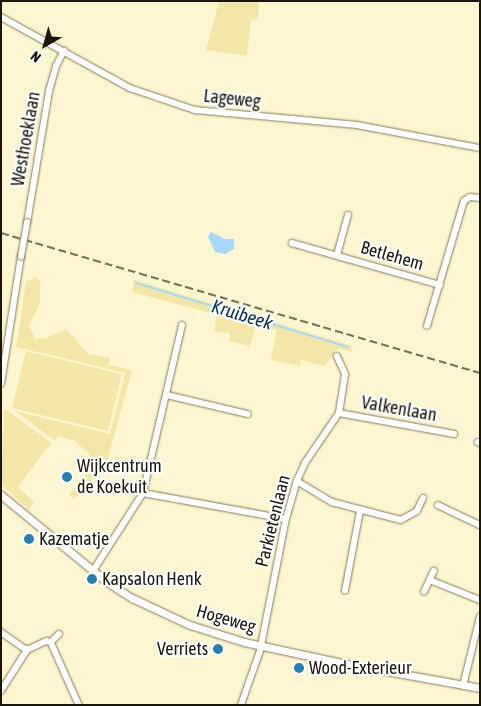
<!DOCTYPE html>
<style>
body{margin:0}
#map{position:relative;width:481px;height:706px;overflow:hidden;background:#fdf6d1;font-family:"Asap Condensed",sans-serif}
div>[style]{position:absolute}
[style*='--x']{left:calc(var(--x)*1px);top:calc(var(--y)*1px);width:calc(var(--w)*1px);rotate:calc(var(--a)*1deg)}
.green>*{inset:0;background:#f3e7a8}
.water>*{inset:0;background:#a8d8fa}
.stream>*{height:2px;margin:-1px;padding:0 1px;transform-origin:1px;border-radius:1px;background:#a8d8fa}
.roads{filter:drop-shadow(0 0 1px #827b5b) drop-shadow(0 0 1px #827b5b)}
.minor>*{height:5.5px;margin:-2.75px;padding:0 2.75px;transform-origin:2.75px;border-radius:2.75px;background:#fff}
.tertiary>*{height:7px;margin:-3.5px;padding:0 3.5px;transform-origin:3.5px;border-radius:3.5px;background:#fff}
.rail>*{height:2px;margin-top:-1px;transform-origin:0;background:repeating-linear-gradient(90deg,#76715a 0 8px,transparent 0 12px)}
.bridges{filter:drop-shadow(0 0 1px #827b5b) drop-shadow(0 0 1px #827b5b)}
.minor-bridge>*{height:5.5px;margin:-2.75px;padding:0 2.75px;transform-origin:2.75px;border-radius:2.75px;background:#fff}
.dots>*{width:14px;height:14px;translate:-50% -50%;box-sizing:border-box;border:2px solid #fff;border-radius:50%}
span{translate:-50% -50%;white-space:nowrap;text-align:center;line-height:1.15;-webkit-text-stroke:4.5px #fff;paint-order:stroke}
.street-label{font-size:18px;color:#1a170a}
.poi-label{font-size:18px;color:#1a170a}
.left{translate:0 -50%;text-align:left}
.right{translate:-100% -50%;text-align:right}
.water-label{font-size:19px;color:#093046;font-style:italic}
.frame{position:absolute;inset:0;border:2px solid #1a170a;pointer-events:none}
.north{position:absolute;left:20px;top:20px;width:50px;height:50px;-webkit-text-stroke:4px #fff;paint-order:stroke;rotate:218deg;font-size:14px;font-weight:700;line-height:20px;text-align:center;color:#1a170a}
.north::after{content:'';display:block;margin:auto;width:18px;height:22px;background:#1a170a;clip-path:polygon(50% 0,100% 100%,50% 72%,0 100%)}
</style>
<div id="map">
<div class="green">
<div style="clip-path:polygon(219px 1px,260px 1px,257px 20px,251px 19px,247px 56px,206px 50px)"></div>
<div style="clip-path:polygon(36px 277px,40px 282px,40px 303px,29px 326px,35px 338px,44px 339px,66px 329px,88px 354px,110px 358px,109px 365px,132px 370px,107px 462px,74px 499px,69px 495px,90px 469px,83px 463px,90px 454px,74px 441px,58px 436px,55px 441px,15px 411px,110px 434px,125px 373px,16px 347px,26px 282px)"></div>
<div style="clip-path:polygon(134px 280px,352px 346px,351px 352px,338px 348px,325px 366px,301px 360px,300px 366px,271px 360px,277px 330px,256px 325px,250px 346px,229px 341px,230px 334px,214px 331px,217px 315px,132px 292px)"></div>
<div style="clip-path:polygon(26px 351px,122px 374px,108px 431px,12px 408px)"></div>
<div style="clip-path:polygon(4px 408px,51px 443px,18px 487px,34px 502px,29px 510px,1px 484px)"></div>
</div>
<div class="water">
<div style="clip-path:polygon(211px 232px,225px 239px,234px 239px,234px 249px,225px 254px,215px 252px,208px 237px)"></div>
</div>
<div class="stream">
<div style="--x:136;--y:283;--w:221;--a:16.8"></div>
</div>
<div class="roads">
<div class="minor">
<div style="--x:1;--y:17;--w:147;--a:28.8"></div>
<div style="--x:130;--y:88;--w:69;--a:18.7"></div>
<div style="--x:195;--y:110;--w:163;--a:5.3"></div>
<div style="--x:357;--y:125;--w:125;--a:10.6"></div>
<div style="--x:27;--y:223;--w:134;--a:-80.5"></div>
<div style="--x:49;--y:91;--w:26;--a:-74"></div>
<div style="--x:56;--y:66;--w:17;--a:-62"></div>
<div style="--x:292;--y:243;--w:154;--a:15.8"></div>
<div style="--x:337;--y:255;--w:41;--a:-74.6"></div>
<div style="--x:427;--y:326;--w:130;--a:-73.5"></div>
<div style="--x:464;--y:201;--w:7;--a:-34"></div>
<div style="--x:470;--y:197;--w:10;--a:6"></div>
<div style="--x:1;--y:384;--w:129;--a:-81.1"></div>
<div style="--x:167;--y:395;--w:83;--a:13.2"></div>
<div style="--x:339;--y:413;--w:117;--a:10.3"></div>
<div style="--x:478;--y:442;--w:2;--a:27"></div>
<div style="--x:297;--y:481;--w:41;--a:31"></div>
<div style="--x:332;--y:502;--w:71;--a:14.6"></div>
<div style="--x:401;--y:520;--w:18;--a:-29"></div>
<div style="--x:417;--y:511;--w:14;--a:-65"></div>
<div style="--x:143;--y:493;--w:145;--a:10.3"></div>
<div style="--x:438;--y:505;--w:47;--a:25.5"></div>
<div style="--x:93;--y:571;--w:93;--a:-57.3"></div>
<div style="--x:143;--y:493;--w:172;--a:-76.9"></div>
<div style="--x:430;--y:580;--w:54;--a:21.8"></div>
<div style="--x:345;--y:591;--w:81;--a:-79.4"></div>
<div style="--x:424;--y:592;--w:23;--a:-65"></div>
<div style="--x:1;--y:632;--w:32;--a:35"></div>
<div style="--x:27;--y:650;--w:21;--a:-25"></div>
<div style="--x:46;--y:641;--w:5;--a:11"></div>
<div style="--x:51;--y:642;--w:69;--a:66"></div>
<div style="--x:51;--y:642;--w:11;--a:-45"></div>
<div style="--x:463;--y:686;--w:71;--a:-76.2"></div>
<div style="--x:1;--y:691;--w:49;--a:-57.6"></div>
<div style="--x:241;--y:705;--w:57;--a:-70.6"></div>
<div style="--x:260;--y:651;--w:135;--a:-78.9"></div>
<div style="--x:286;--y:519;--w:40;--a:-74"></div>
<div style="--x:297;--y:481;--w:20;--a:-66"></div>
<div style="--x:305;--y:463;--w:60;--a:-55.8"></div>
<div style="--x:339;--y:413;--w:39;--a:-81"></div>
<div style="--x:345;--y:374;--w:19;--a:-115"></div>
</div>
<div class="tertiary">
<div style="--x:1;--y:495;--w:137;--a:39.4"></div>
<div style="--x:107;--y:582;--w:30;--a:33"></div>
<div style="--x:132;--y:598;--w:64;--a:25"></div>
<div style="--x:190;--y:625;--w:57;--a:17.5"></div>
<div style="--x:244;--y:642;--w:105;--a:12.1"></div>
<div style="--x:347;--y:664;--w:135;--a:10.2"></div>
</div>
</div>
<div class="rail">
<div style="--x:1;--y:233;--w:499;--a:16.3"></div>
</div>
<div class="bridges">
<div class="minor-bridge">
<div style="--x:21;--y:257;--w:35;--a:-80"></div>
</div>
</div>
<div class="dots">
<div style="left:67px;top:477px;background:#2a7eae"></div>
<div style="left:29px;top:539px;background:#2a7eae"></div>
<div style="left:92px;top:579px;background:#2a7eae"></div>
<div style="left:218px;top:649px;background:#2a7eae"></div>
<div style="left:299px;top:668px;background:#2a7eae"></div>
</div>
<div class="street-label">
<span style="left:232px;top:99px;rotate:6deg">Lageweg</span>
<span style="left:26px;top:139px;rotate:-80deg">Westhoeklaan</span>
<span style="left:392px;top:256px;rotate:16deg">Betlehem</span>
<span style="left:399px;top:409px;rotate:10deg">Valkenlaan</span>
<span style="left:273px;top:521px;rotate:-76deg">Parkietenlaan</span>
<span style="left:226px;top:619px;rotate:16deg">Hogeweg</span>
</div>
<div class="poi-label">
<span class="left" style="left:77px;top:477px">Wijkcentrum<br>de Koekuit</span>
<span class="left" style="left:39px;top:539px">Kazematje</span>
<span class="left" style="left:102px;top:579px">Kapsalon Henk</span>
<span class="right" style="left:208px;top:649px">Verriets</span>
<span class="left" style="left:309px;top:668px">Wood-Exterieur</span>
</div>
<div class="water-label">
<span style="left:242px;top:315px;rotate:17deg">Kruibeek</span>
</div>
<div class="frame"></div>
<div class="north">N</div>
</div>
